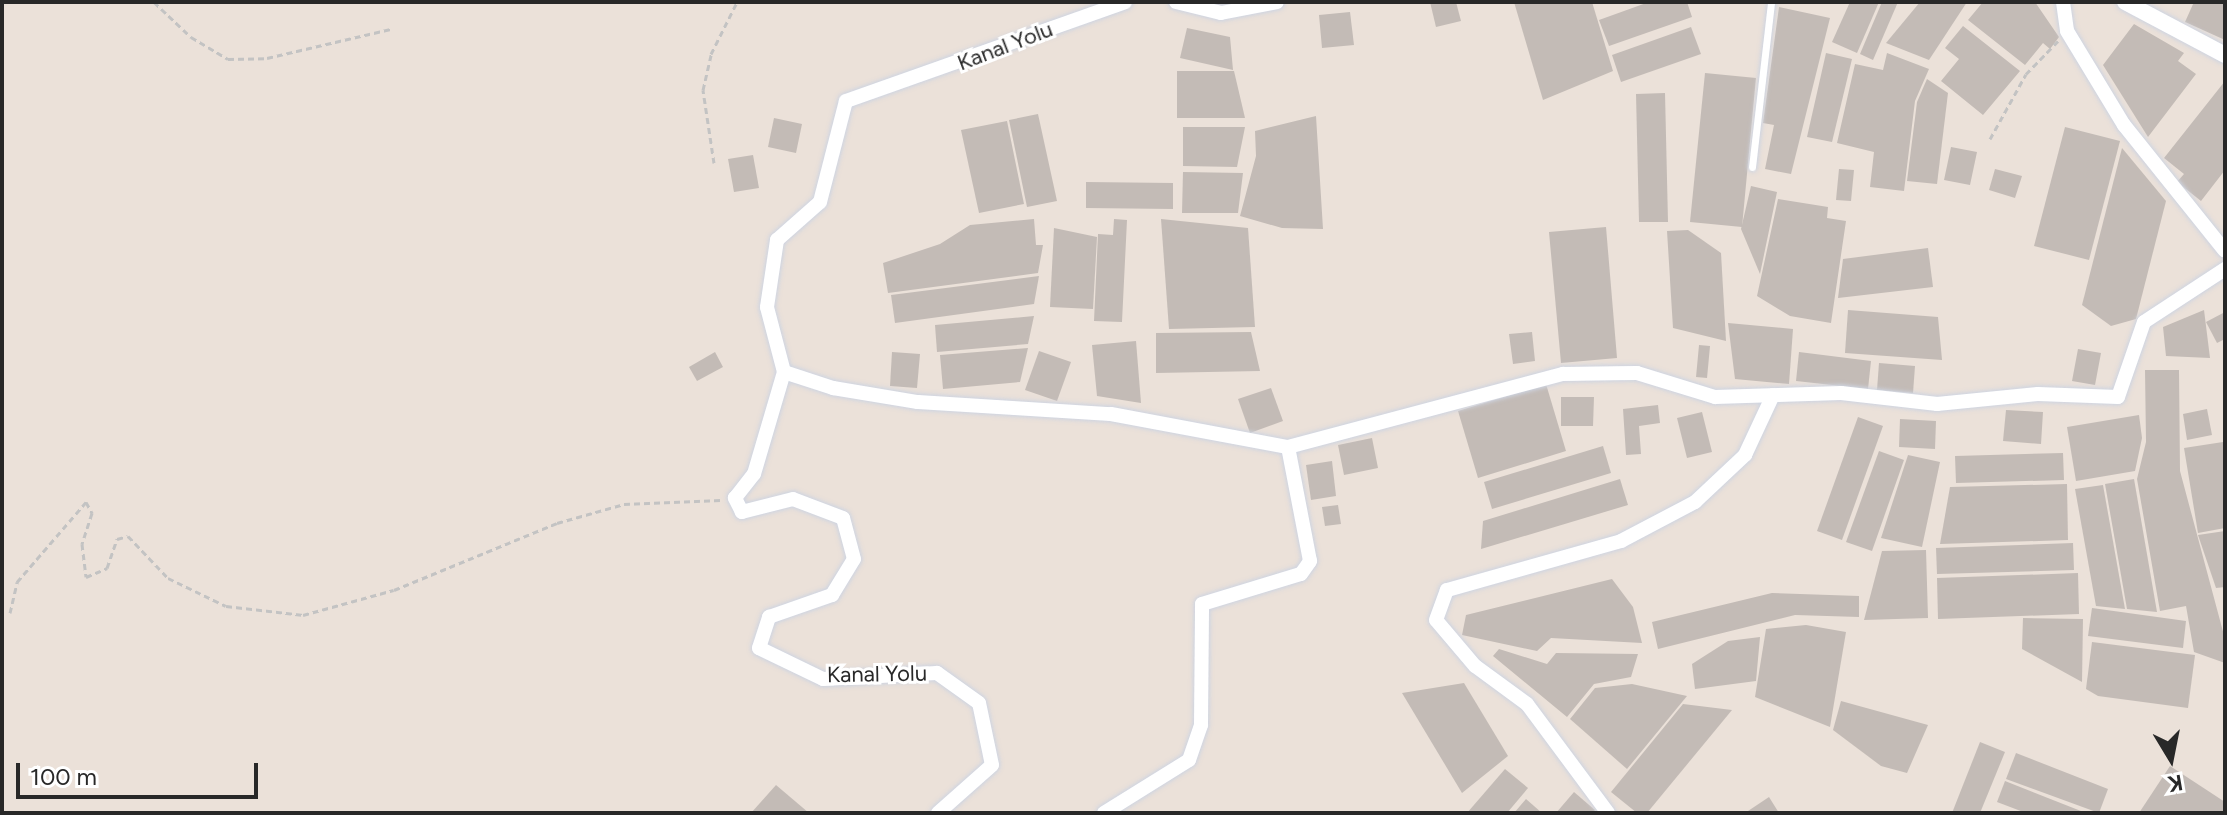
<!DOCTYPE html>
<style>
body{margin:0}
#map{position:relative;width:2227px;height:815px;overflow:hidden;background:#ebe1d9;font-family:Figtree,sans-serif}
div>[style]{position:absolute}
[style*='--x']{left:calc(var(--x)*1px);top:calc(var(--y)*1px);width:calc(var(--w)*1px);rotate:calc(var(--a)*1deg)}
.building>*{inset:0;background:#c3bbb6}
.path>*{height:3px;margin-top:-1.5px;transform-origin:0;background:repeating-linear-gradient(90deg,#c3c3c3 0 6px,transparent 0 10px)}
.roads{filter:drop-shadow(0 0 2px #ced4e1) drop-shadow(0 0 2px #ced4e1)}
.service>*{height:7px;margin:-3.5px;padding:0 3.5px;transform-origin:3.5px;border-radius:3.5px;background:#fff}
.minor>*{height:14px;margin:-7px;padding:0 7px;transform-origin:7px;border-radius:7px;background:#fff}
.tertiary>*{height:16px;margin:-8px;padding:0 8px;transform-origin:8px;border-radius:8px;background:#fff}
span{translate:-50% -50%;white-space:nowrap;text-align:center;line-height:1.15;-webkit-text-stroke:6px #fff;paint-order:stroke}
.street-label{font-size:22px;color:#282828}
.frame{position:absolute;inset:0;border:4px solid #282828;pointer-events:none}
.north{position:absolute;left:2131px;top:719px;width:80px;height:80px;-webkit-text-stroke:6px #fff;paint-order:stroke;rotate:170deg;font-size:22px;font-weight:700;line-height:32px;text-align:center;color:#282828}
.north::after{content:'';display:block;margin:auto;width:28px;height:36px;background:#282828;clip-path:polygon(50% 0,100% 100%,50% 72%,0 100%)}
.scale{position:absolute;left:16px;top:763px;width:242px;height:36px;box-sizing:border-box;border:4px solid #282828;border-top:0;padding-left:10px;font-size:24px;line-height:28px;white-space:nowrap;color:#282828;-webkit-text-stroke:6px #fff;paint-order:stroke}
</style>
<div id="map">
<div class="building">
<div style="clip-path:polygon(1430px 2px,1456px 2px,1461px 21px,1436px 27px)"></div>
<div style="clip-path:polygon(1514px 2px,1592px 2px,1613px 71px,1543px 100px)"></div>
<div style="clip-path:polygon(1649px 2px,1687px 2px,1692px 17px,1609px 46px,1599px 20px)"></div>
<div style="clip-path:polygon(1850px 2px,1879px 2px,1857px 53px,1832px 42px)"></div>
<div style="clip-path:polygon(1882px 2px,1898px 2px,1873px 60px,1860px 54px)"></div>
<div style="clip-path:polygon(1920px 2px,1967px 2px,1929px 60px,1886px 43px)"></div>
<div style="clip-path:polygon(1983px 2px,2035px 2px,2059px 37px,2050px 49px,2043px 43px,2025px 65px,1968px 20px)"></div>
<div style="clip-path:polygon(2194px 2px,2225px 3px,2225px 40px,2185px 22px)"></div>
<div style="clip-path:polygon(1779px 7px,1830px 18px,1791px 174px,1765px 169px,1774px 125px,1763px 123px)"></div>
<div style="clip-path:polygon(1350px 12px,1354px 45px,1322px 48px,1319px 15px)"></div>
<div style="clip-path:polygon(2134px 24px,2184px 53px,2178px 61px,2196px 74px,2148px 137px,2103px 65px)"></div>
<div style="clip-path:polygon(1963px 26px,2020px 71px,1983px 115px,1941px 81px,1959px 59px,1945px 48px)"></div>
<div style="clip-path:polygon(1691px 27px,1701px 54px,1621px 82px,1612px 55px)"></div>
<div style="clip-path:polygon(1187px 28px,1230px 37px,1233px 70px,1180px 58px)"></div>
<div style="clip-path:polygon(1826px 53px,1852px 59px,1832px 142px,1807px 137px)"></div>
<div style="clip-path:polygon(1887px 53px,1929px 69px,1915px 101px,1904px 191px,1870px 187px,1874px 152px,1837px 143px,1855px 64px,1883px 70px)"></div>
<div style="clip-path:polygon(1177px 71px,1234px 71px,1245px 118px,1177px 118px)"></div>
<div style="clip-path:polygon(1705px 73px,1756px 78px,1742px 227px,1690px 222px)"></div>
<div style="clip-path:polygon(1927px 79px,1948px 93px,1937px 184px,1907px 181px,1917px 102px)"></div>
<div style="clip-path:polygon(2225px 81px,2225px 170px,2201px 201px,2177px 182px,2184px 174px,2164px 158px)"></div>
<div style="clip-path:polygon(1665px 93px,1668px 222px,1639px 222px,1636px 94px)"></div>
<div style="clip-path:polygon(1038px 114px,1057px 201px,1027px 207px,1009px 120px)"></div>
<div style="clip-path:polygon(1316px 116px,1323px 229px,1282px 228px,1240px 216px,1256px 156px,1255px 131px)"></div>
<div style="clip-path:polygon(774px 118px,802px 124px,796px 153px,768px 147px)"></div>
<div style="clip-path:polygon(1007px 121px,1024px 204px,979px 213px,961px 130px)"></div>
<div style="clip-path:polygon(1183px 127px,1245px 127px,1237px 167px,1183px 166px)"></div>
<div style="clip-path:polygon(2065px 127px,2120px 141px,2089px 260px,2034px 246px)"></div>
<div style="clip-path:polygon(1951px 147px,1977px 152px,1970px 185px,1944px 180px)"></div>
<div style="clip-path:polygon(2122px 148px,2166px 201px,2136px 319px,2111px 326px,2082px 305px)"></div>
<div style="clip-path:polygon(753px 155px,759px 188px,734px 192px,728px 159px)"></div>
<div style="clip-path:polygon(1839px 169px,1854px 170px,1851px 201px,1836px 200px)"></div>
<div style="clip-path:polygon(1995px 169px,2022px 176px,2015px 198px,1989px 190px)"></div>
<div style="clip-path:polygon(1183px 172px,1243px 173px,1238px 213px,1182px 213px)"></div>
<div style="clip-path:polygon(1086px 182px,1173px 183px,1173px 209px,1086px 208px)"></div>
<div style="clip-path:polygon(1751px 186px,1777px 192px,1760px 274px,1741px 229px)"></div>
<div style="clip-path:polygon(1778px 199px,1828px 207px,1827px 218px,1846px 221px,1831px 323px,1790px 316px,1757px 296px)"></div>
<div style="clip-path:polygon(1034px 219px,1036px 245px,1043px 245px,1038px 273px,888px 293px,883px 263px,940px 244px,970px 225px)"></div>
<div style="clip-path:polygon(1114px 219px,1127px 220px,1122px 322px,1094px 321px,1098px 234px,1113px 235px)"></div>
<div style="clip-path:polygon(1161px 219px,1248px 228px,1255px 327px,1169px 329px)"></div>
<div style="clip-path:polygon(1606px 227px,1617px 358px,1561px 363px,1549px 232px)"></div>
<div style="clip-path:polygon(1054px 228px,1097px 237px,1093px 309px,1050px 307px)"></div>
<div style="clip-path:polygon(1688px 230px,1721px 253px,1726px 341px,1673px 328px,1667px 231px)"></div>
<div style="clip-path:polygon(1928px 248px,1933px 287px,1838px 298px,1843px 259px)"></div>
<div style="clip-path:polygon(1039px 276px,1034px 304px,895px 323px,891px 295px)"></div>
<div style="clip-path:polygon(1848px 310px,1938px 317px,1942px 360px,1845px 353px)"></div>
<div style="clip-path:polygon(2204px 310px,2210px 358px,2166px 356px,2163px 327px)"></div>
<div style="clip-path:polygon(2225px 312px,2225px 339px,2217px 343px,2206px 322px)"></div>
<div style="clip-path:polygon(1034px 316px,1028px 344px,937px 352px,935px 325px)"></div>
<div style="clip-path:polygon(1728px 323px,1793px 329px,1789px 384px,1735px 379px)"></div>
<div style="clip-path:polygon(1251px 332px,1260px 371px,1156px 373px,1156px 333px)"></div>
<div style="clip-path:polygon(1532px 332px,1535px 361px,1513px 364px,1509px 334px)"></div>
<div style="clip-path:polygon(1136px 341px,1141px 403px,1097px 396px,1092px 345px)"></div>
<div style="clip-path:polygon(1699px 345px,1710px 346px,1707px 378px,1696px 377px)"></div>
<div style="clip-path:polygon(1028px 348px,1020px 382px,943px 389px,940px 355px)"></div>
<div style="clip-path:polygon(2078px 349px,2101px 353px,2095px 385px,2072px 381px)"></div>
<div style="clip-path:polygon(1039px 351px,1071px 362px,1057px 401px,1025px 390px)"></div>
<div style="clip-path:polygon(715px 352px,723px 367px,697px 381px,689px 367px)"></div>
<div style="clip-path:polygon(892px 352px,920px 354px,917px 388px,890px 386px)"></div>
<div style="clip-path:polygon(1799px 352px,1871px 361px,1868px 389px,1796px 381px)"></div>
<div style="clip-path:polygon(1879px 363px,1915px 366px,1913px 393px,1877px 390px)"></div>
<div style="clip-path:polygon(2145px 370px,2179px 370px,2180px 471px,2225px 639px,2225px 663px,2194px 652px,2186px 606px,2160px 611px,2137px 479px,2146px 442px)"></div>
<div style="clip-path:polygon(1546px 384px,1566px 451px,1478px 478px,1458px 411px)"></div>
<div style="clip-path:polygon(1271px 388px,1283px 421px,1250px 433px,1238px 399px)"></div>
<div style="clip-path:polygon(1561px 397px,1594px 397px,1593px 426px,1561px 426px)"></div>
<div style="clip-path:polygon(1658px 405px,1660px 423px,1639px 426px,1641px 454px,1626px 455px,1623px 409px)"></div>
<div style="clip-path:polygon(2207px 409px,2212px 435px,2187px 440px,2183px 414px)"></div>
<div style="clip-path:polygon(2006px 410px,2043px 412px,2041px 444px,2003px 441px)"></div>
<div style="clip-path:polygon(1702px 412px,1712px 452px,1687px 458px,1677px 418px)"></div>
<div style="clip-path:polygon(2139px 415px,2142px 438px,2135px 471px,2076px 481px,2067px 427px)"></div>
<div style="clip-path:polygon(1858px 417px,1883px 426px,1842px 540px,1817px 531px)"></div>
<div style="clip-path:polygon(1900px 419px,1936px 421px,1935px 449px,1899px 447px)"></div>
<div style="clip-path:polygon(1372px 438px,1378px 468px,1344px 475px,1338px 445px)"></div>
<div style="clip-path:polygon(2223px 442px,2225px 528px,2198px 533px,2184px 448px)"></div>
<div style="clip-path:polygon(1603px 446px,1611px 473px,1492px 509px,1484px 482px)"></div>
<div style="clip-path:polygon(1879px 451px,1904px 460px,1872px 551px,1846px 542px)"></div>
<div style="clip-path:polygon(2063px 453px,2064px 480px,1956px 483px,1955px 456px)"></div>
<div style="clip-path:polygon(1908px 455px,1940px 462px,1922px 547px,1881px 538px)"></div>
<div style="clip-path:polygon(1332px 461px,1336px 496px,1311px 500px,1306px 465px)"></div>
<div style="clip-path:polygon(1620px 479px,1628px 505px,1481px 549px,1483px 521px)"></div>
<div style="clip-path:polygon(2134px 479px,2157px 612px,2127px 609px,2105px 484px)"></div>
<div style="clip-path:polygon(2067px 484px,2068px 540px,1940px 544px,1950px 487px)"></div>
<div style="clip-path:polygon(2103px 485px,2125px 609px,2096px 606px,2075px 489px)"></div>
<div style="clip-path:polygon(1338px 505px,1341px 524px,1325px 526px,1322px 507px)"></div>
<div style="clip-path:polygon(2225px 531px,2225px 587px,2216px 588px,2198px 535px)"></div>
<div style="clip-path:polygon(2073px 543px,2074px 570px,1937px 574px,1936px 548px)"></div>
<div style="clip-path:polygon(1926px 550px,1928px 618px,1864px 620px,1882px 551px)"></div>
<div style="clip-path:polygon(2078px 573px,2079px 614px,1938px 619px,1937px 578px)"></div>
<div style="clip-path:polygon(1612px 579px,1633px 607px,1642px 643px,1551px 638px,1537px 651px,1462px 635px,1466px 615px)"></div>
<div style="clip-path:polygon(1772px 593px,1859px 596px,1859px 617px,1795px 615px,1658px 649px,1652px 622px)"></div>
<div style="clip-path:polygon(2092px 608px,2186px 621px,2183px 648px,2088px 636px)"></div>
<div style="clip-path:polygon(2023px 618px,2083px 619px,2082px 682px,2022px 649px)"></div>
<div style="clip-path:polygon(1806px 625px,1846px 632px,1830px 727px,1755px 697px,1766px 629px)"></div>
<div style="clip-path:polygon(1760px 637px,1756px 681px,1695px 689px,1692px 664px,1728px 641px)"></div>
<div style="clip-path:polygon(2092px 642px,2195px 655px,2188px 708px,2098px 696px,2086px 689px)"></div>
<div style="clip-path:polygon(1499px 649px,1547px 664px,1556px 653px,1638px 654px,1631px 677px,1594px 684px,1567px 717px,1493px 656px)"></div>
<div style="clip-path:polygon(1464px 683px,1508px 756px,1462px 793px,1402px 693px)"></div>
<div style="clip-path:polygon(1632px 684px,1687px 696px,1627px 769px,1570px 719px,1595px 688px)"></div>
<div style="clip-path:polygon(1841px 701px,1928px 725px,1907px 773px,1881px 766px,1833px 730px)"></div>
<div style="clip-path:polygon(1683px 704px,1732px 710px,1647px 813px,1637px 813px,1611px 792px)"></div>
<div style="clip-path:polygon(1980px 742px,2005px 752px,1980px 813px,1952px 813px)"></div>
<div style="clip-path:polygon(2016px 753px,2108px 789px,2099px 813px,2006px 779px)"></div>
<div style="clip-path:polygon(2170px 766px,2225px 802px,2225px 813px,2139px 813px)"></div>
<div style="clip-path:polygon(1505px 769px,1528px 788px,1507px 813px,1467px 813px)"></div>
<div style="clip-path:polygon(2005px 781px,2086px 813px,2026px 813px,1997px 802px)"></div>
<div style="clip-path:polygon(776px 785px,809px 813px,751px 813px)"></div>
<div style="clip-path:polygon(1574px 792px,1595px 810px,1593px 813px,1556px 813px)"></div>
<div style="clip-path:polygon(1769px 797px,1779px 813px,1745px 813px)"></div>
<div style="clip-path:polygon(1526px 799px,1542px 813px,1514px 813px)"></div>
</div>
<div class="path">
<div style="--x:154;--y:2;--w:51;--a:43.4"></div>
<div style="--x:191;--y:37;--w:43;--a:30.7"></div>
<div style="--x:228;--y:59;--w:39;--a:-1"></div>
<div style="--x:267;--y:58;--w:127;--a:-13.2"></div>
<div style="--x:1990;--y:139;--w:74;--a:-61"></div>
<div style="--x:2026;--y:74;--w:46;--a:-45.9"></div>
<div style="--x:714;--y:163;--w:74;--a:-98.6"></div>
<div style="--x:703;--y:90;--w:37;--a:-77"></div>
<div style="--x:711;--y:54;--w:58;--a:-63.4"></div>
<div style="--x:10;--y:613;--w:32;--a:-77"></div>
<div style="--x:17;--y:582;--w:106;--a:-49.2"></div>
<div style="--x:86;--y:502;--w:13;--a:61"></div>
<div style="--x:92;--y:513;--w:33;--a:108"></div>
<div style="--x:82;--y:544;--w:33;--a:83"></div>
<div style="--x:86;--y:577;--w:23;--a:-23"></div>
<div style="--x:107;--y:568;--w:31;--a:-71"></div>
<div style="--x:117;--y:539;--w:11;--a:-15"></div>
<div style="--x:128;--y:536;--w:58;--a:46.4"></div>
<div style="--x:168;--y:578;--w:64;--a:25.8"></div>
<div style="--x:226;--y:606;--w:78;--a:6.7"></div>
<div style="--x:303;--y:615;--w:94;--a:-15.4"></div>
<div style="--x:394;--y:590;--w:176;--a:-22.3"></div>
<div style="--x:557;--y:523;--w:70;--a:-15.8"></div>
<div style="--x:624;--y:504;--w:97;--a:-2.4"></div>
</div>
<div class="roads">
<div class="service">
<div style="--x:1752;--y:167;--w:166;--a:-83.4"></div>
</div>
<div class="minor">
<div style="--x:1176;--y:2;--w:46;--a:13.7"></div>
<div style="--x:1221;--y:13;--w:57;--a:-11.1"></div>
<div style="--x:2063;--y:2;--w:29;--a:82"></div>
<div style="--x:2067;--y:31;--w:110;--a:58.8"></div>
<div style="--x:2124;--y:125;--w:161;--a:51.3"></div>
<div style="--x:784;--y:372;--w:52;--a:18.1"></div>
<div style="--x:833;--y:388;--w:86;--a:9.4"></div>
<div style="--x:918;--y:402;--w:193;--a:3.6"></div>
<div style="--x:1111;--y:414;--w:180;--a:10.6"></div>
<div style="--x:1288;--y:447;--w:285;--a:-14.9"></div>
<div style="--x:1563;--y:374;--w:74;--a:-0.8"></div>
<div style="--x:1637;--y:373;--w:82;--a:17.1"></div>
<div style="--x:1715;--y:397;--w:126;--a:-1.8"></div>
<div style="--x:1841;--y:393;--w:97;--a:6.5"></div>
<div style="--x:1937;--y:404;--w:101;--a:-5.7"></div>
<div style="--x:2038;--y:394;--w:80;--a:2.1"></div>
<div style="--x:2118;--y:397;--w:79;--a:-70.9"></div>
<div style="--x:2144;--y:322;--w:97;--a:-33.2"></div>
<div style="--x:938;--y:813;--w:72;--a:-41.6"></div>
<div style="--x:992;--y:765;--w:63;--a:-101.8"></div>
<div style="--x:979;--y:703;--w:52;--a:-144.5"></div>
<div style="--x:937;--y:673;--w:114;--a:177"></div>
<div style="--x:823;--y:679;--w:71;--a:-154.2"></div>
<div style="--x:759;--y:648;--w:33;--a:-72"></div>
<div style="--x:769;--y:617;--w:67;--a:-19.2"></div>
<div style="--x:832;--y:595;--w:42;--a:-58.6"></div>
<div style="--x:854;--y:559;--w:42;--a:-105"></div>
<div style="--x:843;--y:518;--w:53;--a:-159.2"></div>
<div style="--x:793;--y:499;--w:53;--a:165.7"></div>
<div style="--x:742;--y:512;--w:16;--a:-117"></div>
<div style="--x:735;--y:498;--w:31;--a:-52"></div>
<div style="--x:754;--y:474;--w:106;--a:-73.6"></div>
<div style="--x:784;--y:372;--w:67;--a:-104.7"></div>
<div style="--x:767;--y:307;--w:68;--a:-81.5"></div>
<div style="--x:777;--y:240;--w:57;--a:-41.5"></div>
<div style="--x:820;--y:202;--w:104;--a:-75.6"></div>
<div style="--x:846;--y:101;--w:296;--a:-19.5"></div>
<div style="--x:1104;--y:813;--w:100;--a:-31.9"></div>
<div style="--x:1189;--y:760;--w:37;--a:-71"></div>
<div style="--x:1201;--y:725;--w:121;--a:-89.5"></div>
<div style="--x:1202;--y:604;--w:103;--a:-16.9"></div>
<div style="--x:1301;--y:574;--w:16;--a:-55"></div>
<div style="--x:1310;--y:561;--w:116;--a:-100.9"></div>
<div style="--x:1608;--y:813;--w:136;--a:-126.6"></div>
<div style="--x:1527;--y:704;--w:64;--a:-143.8"></div>
<div style="--x:1475;--y:666;--w:60;--a:-130.3"></div>
<div style="--x:1436;--y:620;--w:32;--a:-70"></div>
<div style="--x:1447;--y:590;--w:181;--a:-15.7"></div>
<div style="--x:1621;--y:541;--w:84;--a:-27.8"></div>
<div style="--x:1695;--y:502;--w:69;--a:-43.2"></div>
<div style="--x:1745;--y:455;--w:66;--a:-65"></div>
</div>
<div class="tertiary">
<div style="--x:2125;--y:2;--w:113;--a:27.9"></div>
</div>
</div>
<div class="street-label">
<span style="left:1005px;top:46px;rotate:-21deg">Kanal Yolu</span>
<span style="left:877px;top:674px;rotate:-1deg">Kanal Yolu</span>
</div>
<div class="frame"></div>
<div class="north">K</div>
<div class="scale">100 m</div>
</div>
